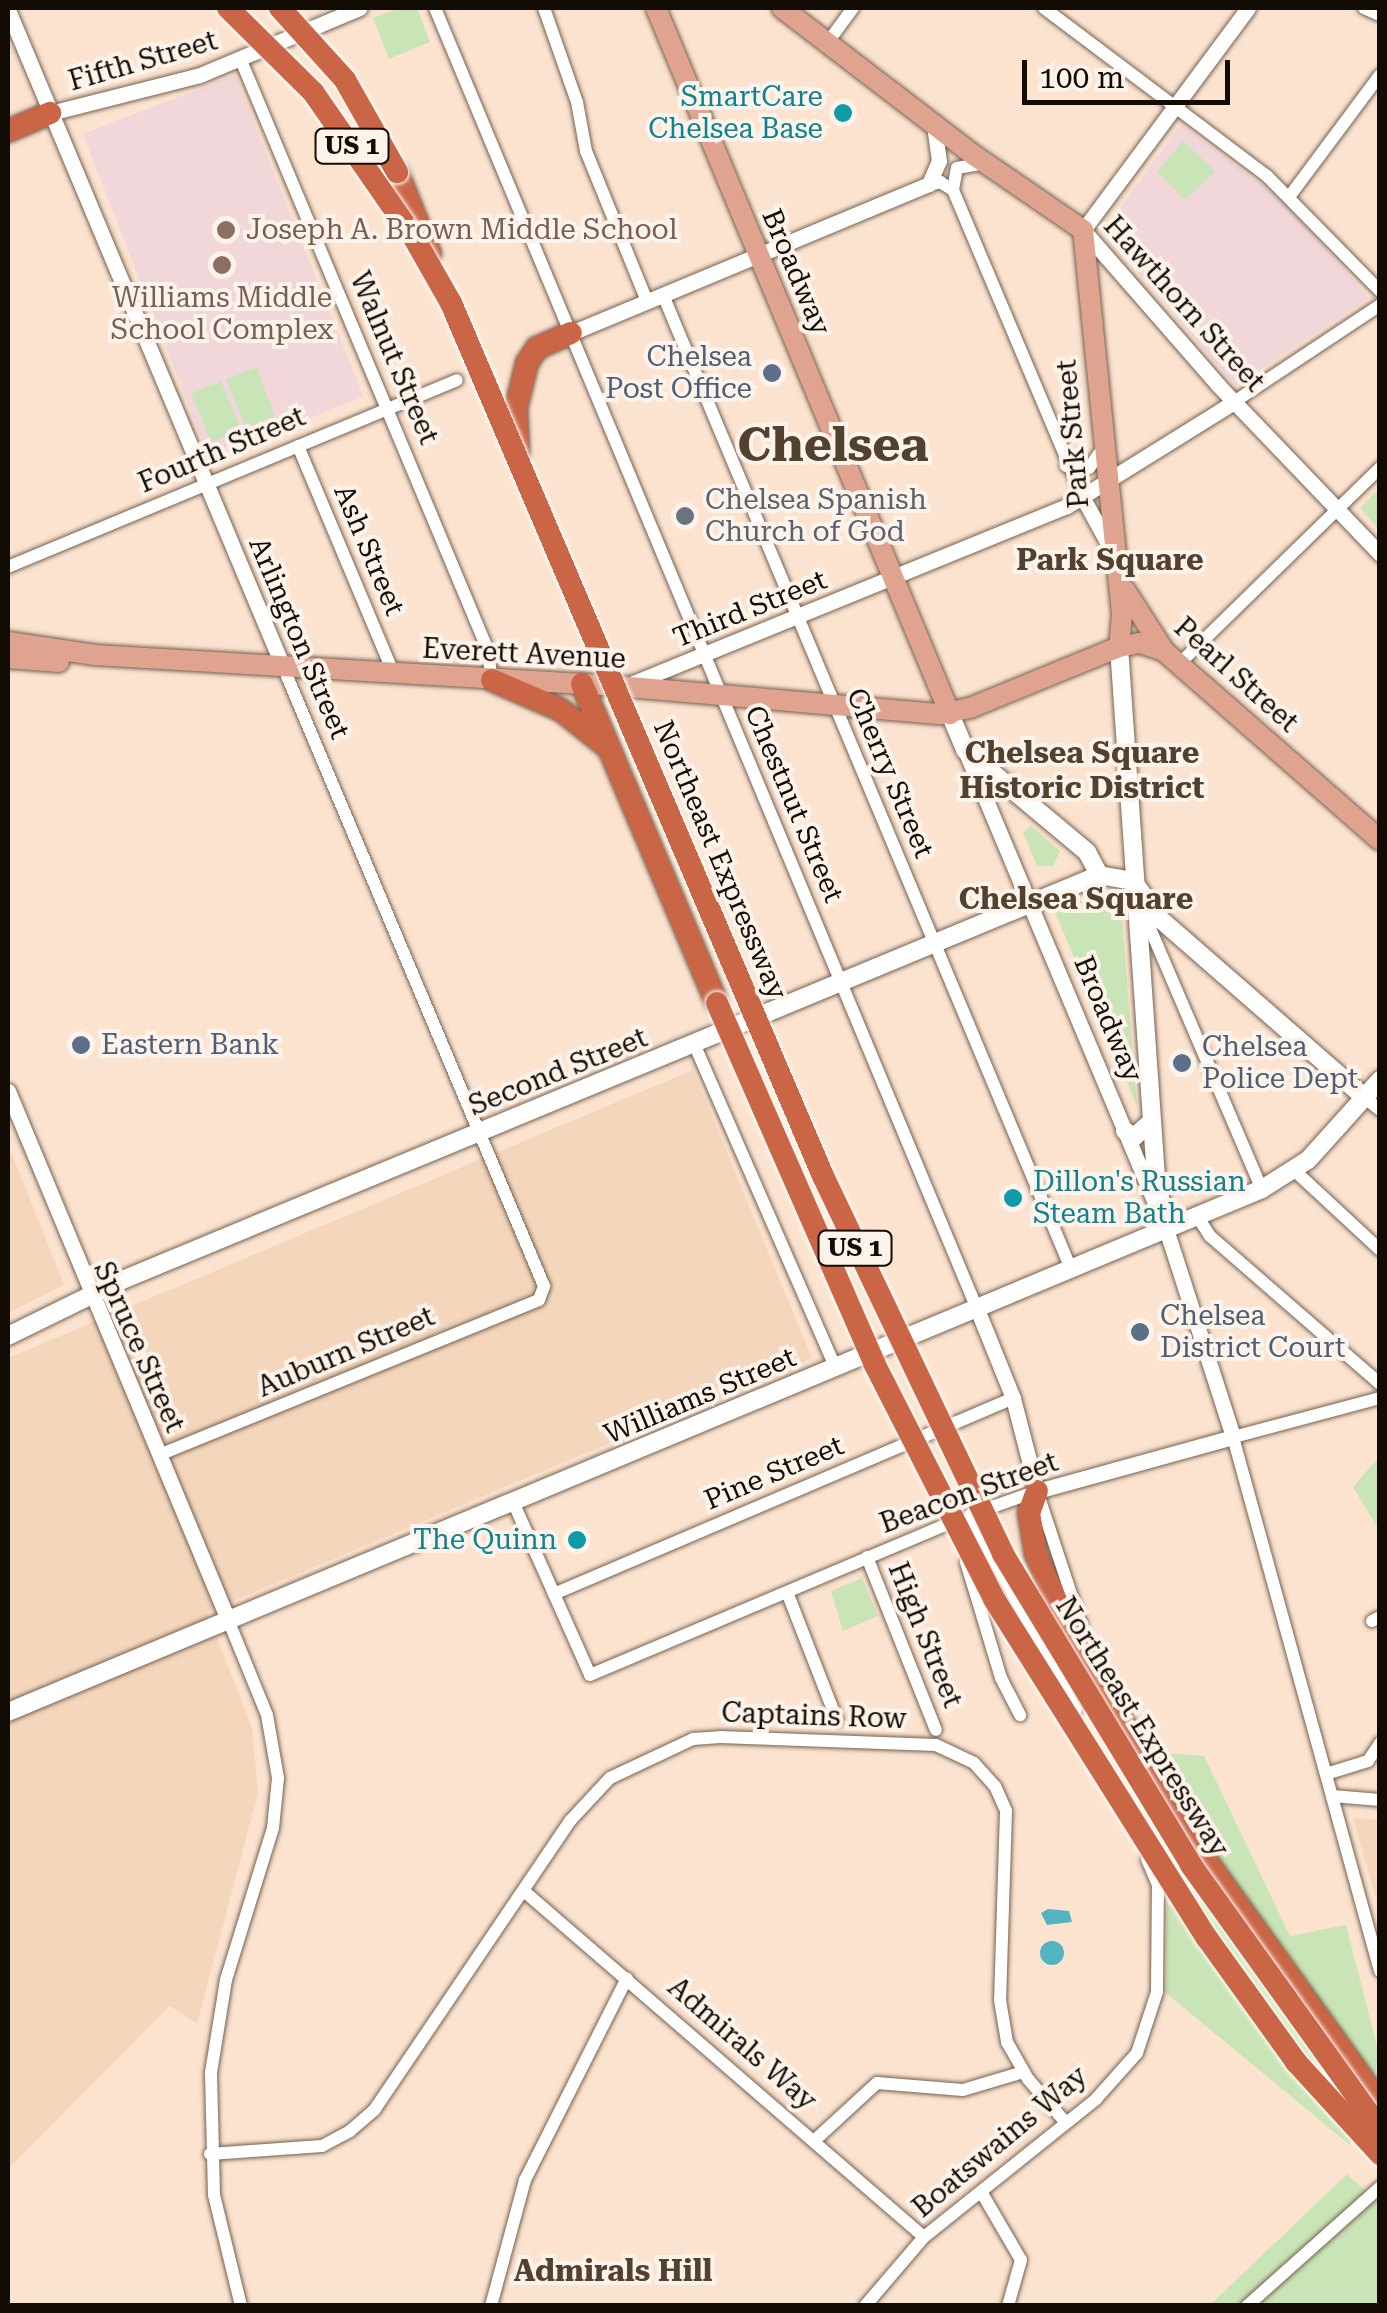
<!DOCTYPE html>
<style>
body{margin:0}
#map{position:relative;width:1387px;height:2313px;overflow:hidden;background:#fbe3cf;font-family:"Roboto Serif",serif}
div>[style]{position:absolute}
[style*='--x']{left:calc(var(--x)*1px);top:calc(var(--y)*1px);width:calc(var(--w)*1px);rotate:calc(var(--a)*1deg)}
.built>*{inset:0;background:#f4d6bd}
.education>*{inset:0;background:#f1d6da}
.green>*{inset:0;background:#c9e4b6}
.water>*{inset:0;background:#51b5c1}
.round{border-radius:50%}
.roads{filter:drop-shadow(0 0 2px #756150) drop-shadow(0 0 2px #756150)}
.minor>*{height:12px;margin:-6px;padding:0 6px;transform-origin:6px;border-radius:6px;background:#fff}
.tertiary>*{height:15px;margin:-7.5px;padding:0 7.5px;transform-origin:7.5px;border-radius:7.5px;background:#fff}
.secondary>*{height:18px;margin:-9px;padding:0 9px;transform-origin:9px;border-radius:9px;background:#fff}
.primary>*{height:20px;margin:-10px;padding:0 10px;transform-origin:10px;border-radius:10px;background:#dfa390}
.motorway>*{height:22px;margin:-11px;padding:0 11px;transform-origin:11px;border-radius:11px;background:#ca6646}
.bridges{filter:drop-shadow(0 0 2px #fff) drop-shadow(0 0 2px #fff)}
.motorway-bridge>*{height:22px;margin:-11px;padding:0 11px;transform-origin:11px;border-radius:11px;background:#ca6646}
.dots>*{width:28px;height:28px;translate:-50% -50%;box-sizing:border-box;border:5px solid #fdf3eb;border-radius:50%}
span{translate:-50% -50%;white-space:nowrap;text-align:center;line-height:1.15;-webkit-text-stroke:8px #fdf3eb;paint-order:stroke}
.shield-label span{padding:2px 8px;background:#fdf3eb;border:2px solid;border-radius:8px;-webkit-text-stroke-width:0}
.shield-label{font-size:25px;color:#130c05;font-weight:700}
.street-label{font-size:28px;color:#130c05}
.culture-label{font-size:28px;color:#0d838f}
.right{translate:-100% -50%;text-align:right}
.left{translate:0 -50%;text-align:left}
.education-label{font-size:28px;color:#785e54}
.service-label{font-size:28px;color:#4e5e75}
.worship-label{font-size:28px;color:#5b616d}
.neighbourhood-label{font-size:30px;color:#534130;font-weight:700}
.town-label{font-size:48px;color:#534130;font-weight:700}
.frame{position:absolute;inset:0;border:10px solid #130c05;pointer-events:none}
.scale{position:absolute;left:1022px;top:60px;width:208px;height:45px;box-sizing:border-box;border:5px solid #130c05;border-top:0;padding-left:12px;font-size:30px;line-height:35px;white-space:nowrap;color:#130c05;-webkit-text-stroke:8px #fdf3eb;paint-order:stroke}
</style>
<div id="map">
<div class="built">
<div style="clip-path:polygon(693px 1070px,812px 1358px,207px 1612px,252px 1728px,258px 1793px,197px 2024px,170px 2006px,8px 2169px,8px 1358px)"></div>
<div style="clip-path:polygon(8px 1144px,64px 1285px,8px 1313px)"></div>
<div style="clip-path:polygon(1353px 1818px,1379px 1820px,1379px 1909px)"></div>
</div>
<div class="education">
<div style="clip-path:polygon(235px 75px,363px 396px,210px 460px,83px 134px)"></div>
<div style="clip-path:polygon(1181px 124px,1286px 203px,1369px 298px,1235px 386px,1103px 231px)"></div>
</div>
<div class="green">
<div style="clip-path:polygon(399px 8px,417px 8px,430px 42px,389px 59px,373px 18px)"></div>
<div style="clip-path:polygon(1183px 141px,1215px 171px,1185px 200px,1157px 171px)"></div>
<div style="clip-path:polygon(256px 367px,275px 416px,246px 428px,226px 379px)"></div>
<div style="clip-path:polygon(221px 381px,241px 430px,211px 442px,191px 393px)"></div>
<div style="clip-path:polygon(1379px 489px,1379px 529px,1360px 508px)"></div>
<div style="clip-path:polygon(1031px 826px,1060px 851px,1053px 866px,1037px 866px,1023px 832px)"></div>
<div style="clip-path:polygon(1104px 891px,1121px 906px,1137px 1106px,1055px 912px)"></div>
<div style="clip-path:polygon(1379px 1457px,1379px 1530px,1353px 1487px)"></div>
<div style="clip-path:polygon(862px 1578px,878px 1616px,843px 1631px,831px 1591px)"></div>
<div style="clip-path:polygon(1147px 1752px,1204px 1756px,1290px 1936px,1346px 1925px,1380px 2058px,1350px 2145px,1166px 1993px,1167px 1905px,1241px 1898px)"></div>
<div style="clip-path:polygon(1347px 2174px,1379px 2203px,1379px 2305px,1209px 2306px)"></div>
</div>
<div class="water">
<div style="clip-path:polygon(1048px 1909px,1069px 1911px,1072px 1922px,1047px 1925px,1041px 1913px)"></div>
<div class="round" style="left:1040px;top:1941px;width:24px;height:24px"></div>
</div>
<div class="roads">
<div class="minor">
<div style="--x:435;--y:8;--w:1409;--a:67.38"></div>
<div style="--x:544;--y:8;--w:100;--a:70.7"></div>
<div style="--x:577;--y:102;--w:50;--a:79.6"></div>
<div style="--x:586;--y:151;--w:162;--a:67.9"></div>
<div style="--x:1044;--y:8;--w:279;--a:37"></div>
<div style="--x:1267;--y:176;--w:161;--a:45.5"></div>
<div style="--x:1364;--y:8;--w:17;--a:24"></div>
<div style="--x:828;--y:42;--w:42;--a:-53.7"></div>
<div style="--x:240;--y:58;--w:640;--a:67.28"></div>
<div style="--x:487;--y:648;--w:32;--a:81"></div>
<div style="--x:926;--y:186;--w:15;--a:-16"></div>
<div style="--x:940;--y:182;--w:15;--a:32"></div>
<div style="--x:953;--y:190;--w:334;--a:67.1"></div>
<div style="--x:953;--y:190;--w:22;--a:-80"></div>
<div style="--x:957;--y:168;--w:23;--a:-10"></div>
<div style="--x:1289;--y:197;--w:152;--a:-53.3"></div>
<div style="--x:663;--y:295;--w:1056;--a:67.27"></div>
<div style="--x:1234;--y:402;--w:175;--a:-33.6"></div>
<div style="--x:298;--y:446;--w:247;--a:67.2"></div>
<div style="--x:1066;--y:466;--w:23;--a:5"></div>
<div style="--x:1089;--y:468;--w:21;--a:-55"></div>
<div style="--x:8;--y:567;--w:486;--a:-22.6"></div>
<div style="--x:1179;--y:664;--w:281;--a:-44.3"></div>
<div style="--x:1143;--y:912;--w:301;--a:66.8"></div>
<div style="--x:695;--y:1046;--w:352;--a:66.4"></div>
<div style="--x:1364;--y:1097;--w:21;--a:39"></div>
<div style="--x:1295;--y:1171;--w:116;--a:42.9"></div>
<div style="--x:1197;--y:1216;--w:24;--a:57"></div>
<div style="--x:1210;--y:1236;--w:225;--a:41"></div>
<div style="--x:1380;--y:1398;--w:152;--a:165.1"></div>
<div style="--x:1233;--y:1437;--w:554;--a:74.61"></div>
<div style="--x:159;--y:1455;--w:410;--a:-22.2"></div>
<div style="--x:539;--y:1300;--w:15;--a:-70"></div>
<div style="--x:544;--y:1286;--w:670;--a:-112.85"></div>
<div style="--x:514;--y:1504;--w:187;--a:66"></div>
<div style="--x:590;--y:1675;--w:401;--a:-22.9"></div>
<div style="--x:978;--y:1512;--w:63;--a:-19.6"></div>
<div style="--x:1037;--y:1491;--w:143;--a:71.7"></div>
<div style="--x:970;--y:1515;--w:222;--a:61.5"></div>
<div style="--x:867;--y:1557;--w:186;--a:68.3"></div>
<div style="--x:966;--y:1562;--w:121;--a:73.2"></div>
<div style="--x:1001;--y:1678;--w:42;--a:62.8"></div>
<div style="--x:787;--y:1592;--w:137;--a:68.7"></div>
<div style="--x:554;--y:1594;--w:499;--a:-23.1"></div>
<div style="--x:1372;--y:1621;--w:9;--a:-27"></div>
<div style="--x:229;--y:1622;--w:100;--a:67.8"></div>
<div style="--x:267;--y:1715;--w:64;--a:80.1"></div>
<div style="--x:278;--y:1778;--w:50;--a:95.7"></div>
<div style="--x:273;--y:1828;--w:159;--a:107.2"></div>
<div style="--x:226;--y:1980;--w:94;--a:99.2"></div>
<div style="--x:211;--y:2073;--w:122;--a:88.6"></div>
<div style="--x:214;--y:2195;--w:114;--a:76.3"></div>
<div style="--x:1326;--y:1774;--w:44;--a:-17.2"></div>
<div style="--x:1368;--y:1761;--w:22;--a:-56"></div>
<div style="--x:1332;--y:1796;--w:48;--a:4.8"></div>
<div style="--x:525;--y:1892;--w:527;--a:40.85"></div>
<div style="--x:815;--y:2140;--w:84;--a:-42.6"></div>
<div style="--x:877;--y:2083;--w:86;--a:4.7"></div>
<div style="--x:963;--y:2090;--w:63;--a:-16.7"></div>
<div style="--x:210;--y:2154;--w:112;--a:-4.1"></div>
<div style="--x:322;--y:2146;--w:32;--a:-28"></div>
<div style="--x:350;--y:2131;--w:33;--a:-41"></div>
<div style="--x:375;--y:2109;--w:348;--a:-55.9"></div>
<div style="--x:570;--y:1821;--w:59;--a:-47.1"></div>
<div style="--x:610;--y:1778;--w:92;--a:-25.2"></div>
<div style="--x:693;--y:1739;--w:27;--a:-4"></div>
<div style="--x:720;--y:1737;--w:216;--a:2.1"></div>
<div style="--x:936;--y:1745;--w:42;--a:25.3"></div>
<div style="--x:974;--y:1763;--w:31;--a:48"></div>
<div style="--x:995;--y:1786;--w:27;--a:66"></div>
<div style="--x:1006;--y:1811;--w:189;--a:91.8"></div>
<div style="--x:1000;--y:2000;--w:43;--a:80.5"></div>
<div style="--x:1007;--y:2042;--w:43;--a:60.4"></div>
<div style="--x:1028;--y:2079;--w:58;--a:49.2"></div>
<div style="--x:983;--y:2195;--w:75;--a:59.7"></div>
<div style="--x:1021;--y:2260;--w:48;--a:105.8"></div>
<div style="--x:491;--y:2306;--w:131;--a:-74.9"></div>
<div style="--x:525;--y:2180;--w:226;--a:-63.2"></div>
<div style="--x:865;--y:2306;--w:91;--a:-49.5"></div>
<div style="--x:924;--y:2237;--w:221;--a:-38.7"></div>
<div style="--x:1096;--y:2099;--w:62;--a:-48.3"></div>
<div style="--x:1137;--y:2053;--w:64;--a:-71.8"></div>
<div style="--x:1157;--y:1992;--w:107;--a:-89.5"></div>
<div style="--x:1158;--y:1885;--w:28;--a:-113"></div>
<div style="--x:1247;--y:2306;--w:178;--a:-41.8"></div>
</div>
<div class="tertiary">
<div style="--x:1248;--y:8;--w:277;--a:126.6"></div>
<div style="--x:1083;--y:230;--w:207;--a:48.9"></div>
<div style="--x:1219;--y:386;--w:233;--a:46.2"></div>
<div style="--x:8;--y:10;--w:714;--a:67.28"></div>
<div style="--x:50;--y:113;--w:155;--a:-14.2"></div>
<div style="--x:200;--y:75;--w:173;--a:-22.8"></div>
<div style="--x:571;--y:333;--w:388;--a:-22.6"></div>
<div style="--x:929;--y:184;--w:25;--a:-67"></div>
<div style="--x:939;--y:161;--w:35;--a:-98"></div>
<div style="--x:1083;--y:498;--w:60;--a:61.3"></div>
<div style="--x:628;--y:685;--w:474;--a:-22.2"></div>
<div style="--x:1067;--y:506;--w:197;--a:-31.9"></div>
<div style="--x:965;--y:750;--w:519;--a:67.24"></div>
<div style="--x:1166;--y:1229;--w:219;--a:72.1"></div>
<div style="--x:1233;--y:1437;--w:203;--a:164.6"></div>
<div style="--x:1037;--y:1491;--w:96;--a:-104.5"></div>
<div style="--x:1013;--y:1398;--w:96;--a:-112"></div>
<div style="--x:8;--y:1091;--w:575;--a:67.4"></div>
</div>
<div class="secondary">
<div style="--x:1119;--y:647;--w:531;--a:86.01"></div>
<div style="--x:1156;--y:1177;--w:53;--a:79.1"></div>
<div style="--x:950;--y:714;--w:39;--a:67"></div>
<div style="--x:965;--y:750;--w:159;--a:39.9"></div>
<div style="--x:1087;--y:852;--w:26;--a:62"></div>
<div style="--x:1125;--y:1131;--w:11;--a:34"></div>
<div style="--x:1134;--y:1137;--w:23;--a:-41"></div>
<div style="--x:8;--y:1336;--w:125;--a:-26.2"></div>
<div style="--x:120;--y:1281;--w:1060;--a:-22.52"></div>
<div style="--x:1099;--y:875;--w:35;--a:10"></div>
<div style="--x:1133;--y:881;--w:47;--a:54.6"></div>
<div style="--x:1160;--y:919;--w:271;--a:41.1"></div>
<div style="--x:8;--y:1712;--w:1359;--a:-22.64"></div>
<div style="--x:1262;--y:1189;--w:54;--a:-32.2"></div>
<div style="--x:1308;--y:1160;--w:108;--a:-48"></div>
</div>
<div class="primary">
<div style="--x:656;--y:8;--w:765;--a:67.39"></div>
<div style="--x:782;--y:8;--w:240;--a:37.5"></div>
<div style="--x:972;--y:154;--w:135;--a:34.4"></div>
<div style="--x:1083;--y:230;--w:386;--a:84.2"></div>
<div style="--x:1122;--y:614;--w:33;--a:95"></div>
<div style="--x:1125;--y:590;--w:72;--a:57.4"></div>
<div style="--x:1164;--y:651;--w:287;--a:41.2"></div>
<div style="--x:8;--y:642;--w:88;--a:8.5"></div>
<div style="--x:95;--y:655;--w:524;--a:3.39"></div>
<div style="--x:618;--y:686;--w:324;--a:5"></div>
<div style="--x:941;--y:714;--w:30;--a:-12"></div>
<div style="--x:970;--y:708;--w:161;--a:-22.3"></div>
<div style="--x:1119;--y:647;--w:21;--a:-11"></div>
<div style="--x:1140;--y:643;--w:25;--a:18"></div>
<div style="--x:8;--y:658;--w:51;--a:4.5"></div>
</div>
<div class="motorway">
<div style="--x:8;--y:131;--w:46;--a:-23.2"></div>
<div style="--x:397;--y:172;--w:88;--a:68.1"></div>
<div style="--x:518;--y:453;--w:45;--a:-92.5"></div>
<div style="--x:516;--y:408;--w:46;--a:-76.3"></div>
<div style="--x:527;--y:363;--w:18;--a:-56"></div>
<div style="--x:537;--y:348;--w:37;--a:-24"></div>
<div style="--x:492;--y:680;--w:75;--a:23.5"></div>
<div style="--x:561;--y:710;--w:56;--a:38.5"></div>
<div style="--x:582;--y:684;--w:346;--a:67.1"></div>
<div style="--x:1037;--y:1491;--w:23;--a:110"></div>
<div style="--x:1029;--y:1513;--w:43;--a:80.5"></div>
<div style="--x:1036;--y:1555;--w:94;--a:66.2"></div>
<div style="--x:1074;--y:1641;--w:259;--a:58.9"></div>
<div style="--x:1208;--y:1863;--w:295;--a:54.4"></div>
</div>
</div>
<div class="bridges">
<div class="motorway-bridge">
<div style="--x:228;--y:8;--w:120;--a:44.7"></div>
<div style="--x:313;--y:92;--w:178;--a:55.3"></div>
<div style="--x:414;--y:238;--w:75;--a:60.4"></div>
<div style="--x:451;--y:303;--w:949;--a:66.92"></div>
<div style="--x:823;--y:1176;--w:419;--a:64.5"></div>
<div style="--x:1003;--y:1554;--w:363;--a:58.8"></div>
<div style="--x:1191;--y:1865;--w:325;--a:54.4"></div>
<div style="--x:280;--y:8;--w:97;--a:47.9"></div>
<div style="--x:345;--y:80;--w:106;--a:60.5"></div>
<div style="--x:717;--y:1003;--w:393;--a:66.4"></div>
<div style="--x:874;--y:1363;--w:265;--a:63"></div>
<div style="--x:994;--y:1599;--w:400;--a:57.9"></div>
<div style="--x:1207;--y:1938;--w:153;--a:54.3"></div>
<div style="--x:1296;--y:2062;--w:125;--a:47.6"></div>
</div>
</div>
<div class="dots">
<div style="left:843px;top:113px;background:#0f9aa8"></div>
<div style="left:226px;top:230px;background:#8d6e63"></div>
<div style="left:222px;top:265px;background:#8d6e63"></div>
<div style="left:772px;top:373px;background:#5c6f8a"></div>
<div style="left:685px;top:516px;background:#6b7280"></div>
<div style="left:81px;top:1045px;background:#5c6f8a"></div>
<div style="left:1182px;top:1063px;background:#5c6f8a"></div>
<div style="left:1013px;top:1198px;background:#0f9aa8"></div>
<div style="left:1140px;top:1332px;background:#5c6f8a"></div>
<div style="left:577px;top:1540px;background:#0f9aa8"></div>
</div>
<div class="shield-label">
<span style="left:352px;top:146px">US 1</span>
<span style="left:855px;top:1248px">US 1</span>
</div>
<div class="street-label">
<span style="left:143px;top:61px;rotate:-16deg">Fifth Street</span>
<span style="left:796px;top:272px;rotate:67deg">Broadway</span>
<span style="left:1184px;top:304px;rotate:48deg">Hawthorn Street</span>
<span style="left:394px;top:358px;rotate:67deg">Walnut Street</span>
<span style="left:1073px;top:434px;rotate:-95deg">Park Street</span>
<span style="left:222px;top:450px;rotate:-23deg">Fourth Street</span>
<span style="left:369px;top:550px;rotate:67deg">Ash Street</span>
<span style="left:750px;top:609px;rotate:-22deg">Third Street</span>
<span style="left:299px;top:638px;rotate:67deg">Arlington Street</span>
<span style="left:524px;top:654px;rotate:3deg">Everett Avenue</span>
<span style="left:1236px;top:675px;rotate:42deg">Pearl Street</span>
<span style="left:890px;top:773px;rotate:67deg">Cherry Street</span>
<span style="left:794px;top:804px;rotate:67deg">Chestnut Street</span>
<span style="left:720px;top:860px;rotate:67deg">Northeast Expressway</span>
<span style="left:1108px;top:1019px;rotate:67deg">Broadway</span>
<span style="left:558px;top:1072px;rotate:-22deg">Second Street</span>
<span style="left:139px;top:1347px;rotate:66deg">Spruce Street</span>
<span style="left:346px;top:1352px;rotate:-23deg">Auburn Street</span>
<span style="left:700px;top:1396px;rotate:-23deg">Williams Street</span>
<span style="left:774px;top:1473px;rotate:-23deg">Pine Street</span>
<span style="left:969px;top:1493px;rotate:-20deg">Beacon Street</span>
<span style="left:925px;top:1635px;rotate:68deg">High Street</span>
<span style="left:814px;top:1716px;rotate:2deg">Captains Row</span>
<span style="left:1142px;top:1727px;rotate:58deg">Northeast Expressway</span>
<span style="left:742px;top:2044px;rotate:41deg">Admirals Way</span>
<span style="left:1000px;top:2142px;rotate:-40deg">Boatswains Way</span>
</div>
<div class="culture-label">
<span class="right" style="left:823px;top:113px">SmartCare<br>Chelsea Base</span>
<span class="left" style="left:1033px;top:1198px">Dillon's Russian<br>Steam Bath</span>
<span class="right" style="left:557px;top:1540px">The Quinn</span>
</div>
<div class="education-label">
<span class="left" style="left:246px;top:230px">Joseph A. Brown Middle School</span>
<span style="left:222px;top:314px">Williams Middle<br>School Complex</span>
</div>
<div class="service-label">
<span class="right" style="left:752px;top:373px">Chelsea<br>Post Office</span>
<span class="left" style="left:101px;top:1045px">Eastern Bank</span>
<span class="left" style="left:1202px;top:1063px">Chelsea<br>Police Dept</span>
<span class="left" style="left:1160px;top:1332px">Chelsea<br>District Court</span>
</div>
<div class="worship-label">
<span class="left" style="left:705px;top:516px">Chelsea Spanish<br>Church of God</span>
</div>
<div class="neighbourhood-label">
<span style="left:1110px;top:560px">Park Square</span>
<span style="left:1082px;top:770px">Chelsea Square<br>Historic District</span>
<span style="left:1076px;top:899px">Chelsea Square</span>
<span style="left:613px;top:2271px">Admirals Hill</span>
</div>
<div class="town-label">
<span style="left:833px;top:446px">Chelsea</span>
</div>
<div class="frame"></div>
<div class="scale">100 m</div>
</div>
